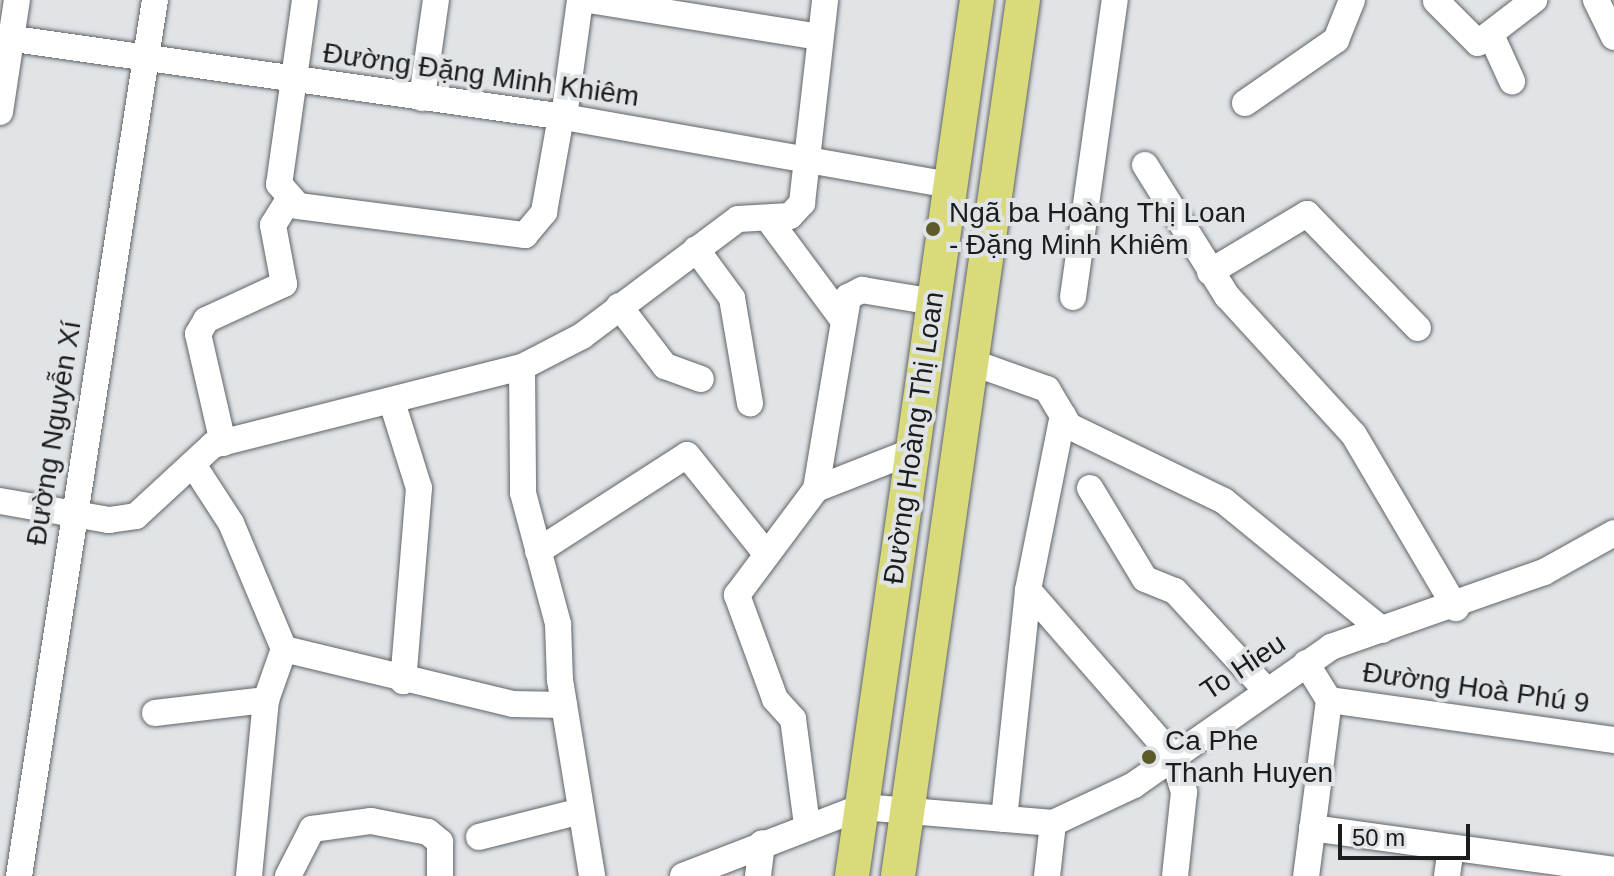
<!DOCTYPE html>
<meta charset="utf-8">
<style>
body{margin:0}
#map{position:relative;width:1614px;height:876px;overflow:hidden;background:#e0e4e7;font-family:Helvetica,sans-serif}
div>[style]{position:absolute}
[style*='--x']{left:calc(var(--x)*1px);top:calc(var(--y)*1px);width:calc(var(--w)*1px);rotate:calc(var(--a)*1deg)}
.roads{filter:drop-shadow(0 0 2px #616467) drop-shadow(0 0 2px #616467)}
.minor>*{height:26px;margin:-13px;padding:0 13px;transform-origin:13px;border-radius:13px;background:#fff}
.major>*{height:34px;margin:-17px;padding:0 17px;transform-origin:17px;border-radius:17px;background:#d9da7a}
.dots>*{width:22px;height:22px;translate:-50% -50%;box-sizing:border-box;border:4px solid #e0e4e7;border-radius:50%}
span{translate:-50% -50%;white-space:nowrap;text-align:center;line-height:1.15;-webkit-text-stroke:8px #e0e4e7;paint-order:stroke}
.street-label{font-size:28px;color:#1a1c1d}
.poi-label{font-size:28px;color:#1a1c1d}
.left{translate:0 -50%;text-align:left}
.scale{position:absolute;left:1338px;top:824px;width:132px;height:36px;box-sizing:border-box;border:4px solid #1a1c1d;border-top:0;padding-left:10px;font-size:24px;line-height:28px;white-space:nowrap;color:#1a1c1d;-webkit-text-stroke:6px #e0e4e7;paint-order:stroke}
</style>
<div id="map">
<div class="roads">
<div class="minor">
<div style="--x:305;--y:0;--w:186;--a:98"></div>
<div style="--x:279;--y:184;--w:29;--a:49"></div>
<div style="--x:298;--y:206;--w:229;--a:7.3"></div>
<div style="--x:525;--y:235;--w:30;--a:-50"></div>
<div style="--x:544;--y:212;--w:97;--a:-79.9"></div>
<div style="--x:589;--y:0;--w:234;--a:9.1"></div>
<div style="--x:1596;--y:0;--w:41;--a:64.1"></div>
<div style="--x:1436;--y:1;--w:59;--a:45"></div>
<div style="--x:1478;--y:43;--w:71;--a:-37.5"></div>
<div style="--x:1491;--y:35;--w:51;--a:65.5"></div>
<div style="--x:0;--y:37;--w:570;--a:8.07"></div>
<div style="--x:564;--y:117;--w:393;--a:10"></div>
<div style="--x:422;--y:98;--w:99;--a:-81.9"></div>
<div style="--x:1245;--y:103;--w:111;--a:-34.7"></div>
<div style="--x:1336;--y:40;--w:43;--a:-68.2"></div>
<div style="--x:0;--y:112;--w:113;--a:-81.4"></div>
<div style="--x:564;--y:117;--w:118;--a:-82.2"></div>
<div style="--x:1145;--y:165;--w:155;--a:58"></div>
<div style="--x:1227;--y:296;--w:188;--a:47.6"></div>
<div style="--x:1354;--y:435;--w:201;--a:59.5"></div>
<div style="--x:769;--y:220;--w:121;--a:53.4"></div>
<div style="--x:696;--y:249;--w:61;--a:53.7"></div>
<div style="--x:732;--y:298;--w:107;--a:80.3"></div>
<div style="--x:1210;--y:272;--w:113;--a:-30.9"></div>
<div style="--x:1307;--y:214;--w:159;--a:45.8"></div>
<div style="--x:1073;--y:297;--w:300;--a:-82"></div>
<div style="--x:619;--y:306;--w:76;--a:52.5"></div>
<div style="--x:665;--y:366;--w:38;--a:20"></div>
<div style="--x:971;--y:362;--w:81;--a:19.6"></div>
<div style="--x:1047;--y:389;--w:43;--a:59.3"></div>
<div style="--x:1069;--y:426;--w:172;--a:25.8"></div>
<div style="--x:1224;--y:501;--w:204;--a:39.2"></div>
<div style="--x:522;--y:367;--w:126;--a:89.5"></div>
<div style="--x:523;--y:493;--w:136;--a:75"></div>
<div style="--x:558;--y:624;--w:56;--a:88"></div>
<div style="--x:560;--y:680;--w:199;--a:80.7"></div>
<div style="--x:392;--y:402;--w:90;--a:72.6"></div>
<div style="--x:419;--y:488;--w:194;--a:94.7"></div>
<div style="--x:223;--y:443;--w:112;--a:-102.9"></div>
<div style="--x:198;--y:334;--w:16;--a:-60"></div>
<div style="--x:206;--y:320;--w:86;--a:-24.8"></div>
<div style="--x:284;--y:284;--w:60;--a:-100.6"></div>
<div style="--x:273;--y:225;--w:28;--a:-58"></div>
<div style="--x:194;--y:466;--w:68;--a:57"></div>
<div style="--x:231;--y:523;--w:137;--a:67.2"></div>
<div style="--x:1090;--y:488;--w:106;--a:58.9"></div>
<div style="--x:1145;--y:579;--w:32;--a:22"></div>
<div style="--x:1175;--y:591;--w:133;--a:47.4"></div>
<div style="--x:816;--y:489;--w:104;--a:-21.4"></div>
<div style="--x:0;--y:501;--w:111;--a:9.9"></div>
<div style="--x:109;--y:520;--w:27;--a:-8"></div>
<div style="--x:136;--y:516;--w:105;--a:-42.7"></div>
<div style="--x:213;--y:445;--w:319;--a:-14.2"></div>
<div style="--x:522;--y:367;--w:68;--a:-27.3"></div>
<div style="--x:582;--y:336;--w:195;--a:-36.9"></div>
<div style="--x:738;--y:219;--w:52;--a:-3.3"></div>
<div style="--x:790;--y:216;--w:18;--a:-47"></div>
<div style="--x:802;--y:203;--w:204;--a:-83.5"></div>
<div style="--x:538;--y:551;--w:177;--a:-32.8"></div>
<div style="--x:687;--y:455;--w:123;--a:51.3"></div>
<div style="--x:1028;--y:590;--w:220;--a:48.9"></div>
<div style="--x:1173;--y:756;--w:38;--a:73"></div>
<div style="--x:1184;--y:792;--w:84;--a:96.1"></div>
<div style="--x:1306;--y:663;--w:44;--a:58.1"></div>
<div style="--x:1329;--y:700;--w:177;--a:97.4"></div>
<div style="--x:1329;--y:700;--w:288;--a:8"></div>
<div style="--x:155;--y:713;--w:112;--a:-6.7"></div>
<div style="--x:1004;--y:819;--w:230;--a:-84"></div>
<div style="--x:1028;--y:590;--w:178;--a:-78.7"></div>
<div style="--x:807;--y:825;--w:107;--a:-97.5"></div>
<div style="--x:793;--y:719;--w:27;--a:-132"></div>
<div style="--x:775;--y:699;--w:111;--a:-110.1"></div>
<div style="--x:737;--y:595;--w:132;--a:-53.3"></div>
<div style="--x:816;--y:489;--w:195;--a:-80.5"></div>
<div style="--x:848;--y:297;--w:16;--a:-27"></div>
<div style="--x:862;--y:290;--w:73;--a:9.5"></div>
<div style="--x:1312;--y:828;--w:305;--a:7.9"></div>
<div style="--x:479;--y:837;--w:105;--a:-14.3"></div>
<div style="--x:19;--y:876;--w:886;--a:-81.18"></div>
<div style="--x:249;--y:876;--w:177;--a:-84.5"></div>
<div style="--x:266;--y:700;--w:54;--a:-70.6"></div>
<div style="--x:284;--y:649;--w:236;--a:13.5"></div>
<div style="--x:513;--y:704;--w:51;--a:1.1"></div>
<div style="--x:288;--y:876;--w:53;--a:-62.9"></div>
<div style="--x:312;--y:829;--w:60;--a:-7.7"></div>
<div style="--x:371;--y:821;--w:58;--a:10.9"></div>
<div style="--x:428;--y:832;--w:16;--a:40"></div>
<div style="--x:440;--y:842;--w:34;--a:90"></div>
<div style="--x:683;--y:876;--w:192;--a:-21.1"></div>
<div style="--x:862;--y:807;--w:192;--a:4.8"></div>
<div style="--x:1053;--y:823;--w:89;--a:-25.1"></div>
<div style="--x:1134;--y:785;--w:241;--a:-35"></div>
<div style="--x:1331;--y:647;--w:226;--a:-19.4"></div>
<div style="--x:1544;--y:572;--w:80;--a:-29.1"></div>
<div style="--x:758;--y:876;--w:33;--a:-83"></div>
<div style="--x:1047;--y:876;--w:53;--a:-83.5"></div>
<div style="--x:1447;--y:876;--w:28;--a:-82"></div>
</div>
<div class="major">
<div style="--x:852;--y:876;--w:885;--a:-81.88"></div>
<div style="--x:898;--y:876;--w:885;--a:-81.88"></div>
</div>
</div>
<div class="dots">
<div style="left:933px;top:229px;background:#5a5b28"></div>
<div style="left:1149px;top:757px;background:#5a5b28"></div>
</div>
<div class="street-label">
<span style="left:481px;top:75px;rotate:8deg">Đường Đặng Minh Khiêm</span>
<span style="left:54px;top:433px;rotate:-81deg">Đường Nguyễn Xí</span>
<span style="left:914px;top:438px;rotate:-82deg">Đường Hoàng Thị Loan</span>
<span style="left:1243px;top:667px;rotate:-34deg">To Hieu</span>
<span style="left:1476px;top:688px;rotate:8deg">Đường Hoà Phú 9</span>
</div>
<div class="poi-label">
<span class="left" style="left:949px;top:229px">Ngã ba Hoàng Thị Loan<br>- Đặng Minh Khiêm</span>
<span class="left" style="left:1165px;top:757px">Ca Phe<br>Thanh Huyen</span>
</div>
<div class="scale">50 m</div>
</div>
